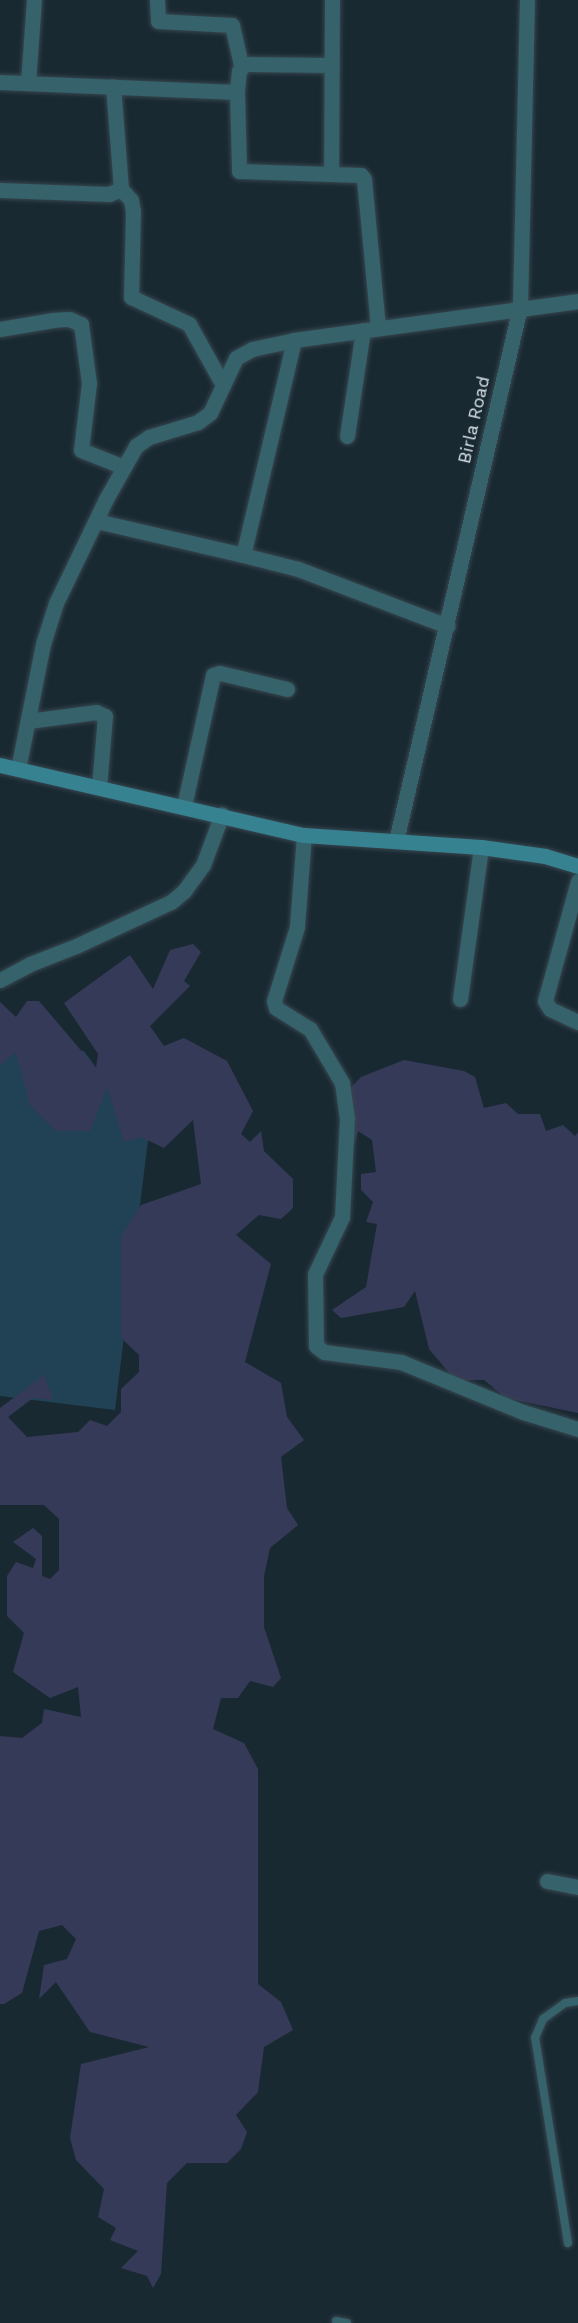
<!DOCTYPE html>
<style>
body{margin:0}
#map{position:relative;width:578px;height:2323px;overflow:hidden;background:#192932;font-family:"Work Sans",sans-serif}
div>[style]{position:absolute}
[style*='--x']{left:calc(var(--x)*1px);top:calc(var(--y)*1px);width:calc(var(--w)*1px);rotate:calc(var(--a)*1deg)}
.green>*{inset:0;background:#214254}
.water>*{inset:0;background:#363a59}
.roads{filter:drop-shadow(0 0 2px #37464f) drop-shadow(0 0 2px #37464f)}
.service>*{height:8px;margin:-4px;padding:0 4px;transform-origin:4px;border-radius:4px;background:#35626b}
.minor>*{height:15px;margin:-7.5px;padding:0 7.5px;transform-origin:7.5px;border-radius:7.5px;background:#35626b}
.tertiary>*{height:15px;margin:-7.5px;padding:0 7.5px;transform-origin:7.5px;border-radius:7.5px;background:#35626b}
.secondary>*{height:15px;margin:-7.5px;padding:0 7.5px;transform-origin:7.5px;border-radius:7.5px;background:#378291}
span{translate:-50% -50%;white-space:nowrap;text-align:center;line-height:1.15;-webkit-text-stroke:4.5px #192932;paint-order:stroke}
.street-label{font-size:18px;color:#d7e1e7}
</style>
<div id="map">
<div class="green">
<div style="clip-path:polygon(0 1038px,84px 1051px,148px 1140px,115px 1410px,0 1396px)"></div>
</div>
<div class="water">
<div style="clip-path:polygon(193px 944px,201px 952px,184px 981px,190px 986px,150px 1026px,164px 1046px,184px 1038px,227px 1061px,253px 1111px,241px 1134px,250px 1142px,261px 1131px,264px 1151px,293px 1179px,293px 1208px,281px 1219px,259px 1215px,236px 1235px,271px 1264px,245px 1362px,281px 1383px,287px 1417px,304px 1440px,281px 1457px,287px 1508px,298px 1525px,270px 1548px,264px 1576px,264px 1627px,281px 1678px,273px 1687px,250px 1681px,238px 1698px,221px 1698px,213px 1729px,244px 1743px,258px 1769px,258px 1984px,281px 2002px,293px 2030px,264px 2047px,258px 2092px,236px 2115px,247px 2132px,241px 2149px,227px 2163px,187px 2163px,167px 2183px,161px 2274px,153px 2288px,147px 2276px,121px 2268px,138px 2251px,110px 2240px,116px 2228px,98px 2217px,104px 2189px,76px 2160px,70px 2138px,81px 2064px,149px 2047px,90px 2032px,56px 1982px,39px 1999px,44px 1965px,67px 1959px,76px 1939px,62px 1925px,39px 1931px,22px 1993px,4px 2004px,0 2004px,0 1736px,22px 1738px,42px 1723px,44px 1709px,81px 1717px,78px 1687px,50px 1698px,13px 1672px,24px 1633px,7px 1616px,7px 1576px,16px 1562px,33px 1568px,36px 1559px,13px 1542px,33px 1528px,42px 1536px,42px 1576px,50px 1579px,59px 1570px,59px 1519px,44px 1505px,0 1505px,0 1408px,44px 1375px,53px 1400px,33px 1398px,8px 1417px,27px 1437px,78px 1432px,90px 1420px,107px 1426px,121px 1412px,121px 1389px,139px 1372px,139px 1355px,121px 1338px,121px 1236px,141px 1205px,201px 1184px,193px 1120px,164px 1148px,141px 1137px,124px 1142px,107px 1087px,90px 1131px,56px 1131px,30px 1105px,16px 1052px,0 1065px,0 1002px,16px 1017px,27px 1001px,39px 1001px,96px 1068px,98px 1054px,64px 1003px,130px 955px,153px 989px,170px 950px)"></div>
<div style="clip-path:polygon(404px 1060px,464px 1071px,475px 1077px,484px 1108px,506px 1103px,518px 1114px,540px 1114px,546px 1131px,563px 1125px,575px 1136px,578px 1132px,578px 1413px,506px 1398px,484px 1380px,455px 1380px,429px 1349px,415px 1291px,404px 1307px,341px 1318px,332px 1310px,366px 1287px,377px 1224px,366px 1222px,373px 1202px,361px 1190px,361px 1174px,376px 1172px,372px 1140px,358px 1131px,352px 1153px,338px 1139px,349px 1117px,338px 1100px,361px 1077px)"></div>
</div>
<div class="roads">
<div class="service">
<div style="--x:568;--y:2243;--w:208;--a:-99.1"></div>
<div style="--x:535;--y:2038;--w:21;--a:-67"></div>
<div style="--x:543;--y:2019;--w:27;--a:-36"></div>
<div style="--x:565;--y:2003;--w:13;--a:-9"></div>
<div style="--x:336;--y:2321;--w:11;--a:10"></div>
</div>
<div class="minor">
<div style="--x:157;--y:0;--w:21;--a:87"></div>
<div style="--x:158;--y:21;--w:74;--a:3.1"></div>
<div style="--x:232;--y:25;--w:41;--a:77.3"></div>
<div style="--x:332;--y:0;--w:174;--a:90.3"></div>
<div style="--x:331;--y:174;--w:30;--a:2"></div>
<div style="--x:361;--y:175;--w:5;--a:53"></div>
<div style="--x:364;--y:179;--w:150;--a:84.6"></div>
<div style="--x:0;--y:82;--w:237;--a:2.4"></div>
<div style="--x:237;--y:92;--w:21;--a:-85"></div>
<div style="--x:239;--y:71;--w:9;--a:-54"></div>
<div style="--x:244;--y:64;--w:86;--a:0.7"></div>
<div style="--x:28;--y:83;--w:83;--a:-85.9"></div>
<div style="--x:237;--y:92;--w:79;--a:88.5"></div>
<div style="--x:239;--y:171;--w:92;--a:1.9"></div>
<div style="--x:121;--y:189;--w:15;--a:48"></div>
<div style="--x:131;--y:200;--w:11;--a:80"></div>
<div style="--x:133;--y:211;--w:86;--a:91.3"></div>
<div style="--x:131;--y:297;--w:64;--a:25"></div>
<div style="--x:189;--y:324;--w:70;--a:60.9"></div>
<div style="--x:0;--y:190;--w:109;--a:2.1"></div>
<div style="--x:109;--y:194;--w:13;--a:-23"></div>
<div style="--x:121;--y:189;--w:103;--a:-94.4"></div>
<div style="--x:0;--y:329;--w:54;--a:-9.6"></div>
<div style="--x:53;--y:320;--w:16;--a:-4"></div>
<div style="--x:69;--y:319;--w:13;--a:23"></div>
<div style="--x:81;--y:324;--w:60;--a:82.3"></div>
<div style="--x:89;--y:383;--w:67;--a:96.8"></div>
<div style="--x:81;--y:450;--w:46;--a:21.6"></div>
<div style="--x:294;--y:340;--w:221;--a:103.3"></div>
<div style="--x:243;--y:555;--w:57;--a:14.3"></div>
<div style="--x:298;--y:569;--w:160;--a:20.9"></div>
<div style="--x:347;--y:436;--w:107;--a:-81.4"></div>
<div style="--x:96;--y:521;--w:151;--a:13"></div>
<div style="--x:28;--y:721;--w:69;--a:-7.5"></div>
<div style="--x:96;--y:712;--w:10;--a:24"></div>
<div style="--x:105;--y:716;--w:71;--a:94.8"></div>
<div style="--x:18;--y:769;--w:127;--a:-78.7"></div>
<div style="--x:43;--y:644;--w:43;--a:-72.4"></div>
<div style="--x:56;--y:603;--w:115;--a:-64.3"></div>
<div style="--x:106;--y:499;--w:61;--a:-60.5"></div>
<div style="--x:136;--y:446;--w:16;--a:-35"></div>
<div style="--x:149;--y:437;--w:51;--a:-17"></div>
<div style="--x:198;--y:422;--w:15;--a:-37"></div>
<div style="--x:210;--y:413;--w:61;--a:-64.7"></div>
<div style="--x:236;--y:358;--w:18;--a:-29"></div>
<div style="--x:252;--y:349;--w:43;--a:-12.1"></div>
<div style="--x:294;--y:340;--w:287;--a:-7.8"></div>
<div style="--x:184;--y:806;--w:134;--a:-77.5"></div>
<div style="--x:213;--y:675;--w:7;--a:-16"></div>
<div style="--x:220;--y:673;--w:69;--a:13.4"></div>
<div style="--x:304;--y:835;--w:92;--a:94.4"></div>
<div style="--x:297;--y:927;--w:77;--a:107.3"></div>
<div style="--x:274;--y:1001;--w:7;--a:74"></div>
<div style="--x:276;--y:1008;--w:40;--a:32"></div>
<div style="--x:310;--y:1029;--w:63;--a:59.3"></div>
<div style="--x:342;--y:1083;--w:35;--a:82"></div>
<div style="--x:347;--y:1118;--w:99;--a:92.9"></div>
<div style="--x:342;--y:1217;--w:63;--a:115.3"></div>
<div style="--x:315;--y:1274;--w:72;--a:89.2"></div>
<div style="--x:316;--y:1346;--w:10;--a:37"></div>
<div style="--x:324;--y:1352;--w:78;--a:7.4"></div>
<div style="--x:401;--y:1362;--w:132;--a:22.3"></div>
<div style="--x:523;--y:1412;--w:58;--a:17.2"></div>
<div style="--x:578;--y:881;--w:124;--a:105.4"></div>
<div style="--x:545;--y:1001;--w:9;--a:58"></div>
<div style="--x:550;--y:1009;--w:31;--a:25"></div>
<div style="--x:0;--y:980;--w:34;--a:-28"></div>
<div style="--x:30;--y:964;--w:49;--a:-21.4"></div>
<div style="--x:76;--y:946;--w:105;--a:-24.9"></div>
<div style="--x:171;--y:902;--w:17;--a:-40"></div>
<div style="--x:184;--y:891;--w:32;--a:-54"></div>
<div style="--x:203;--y:865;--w:54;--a:-69.6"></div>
<div style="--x:460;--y:999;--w:153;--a:-82.1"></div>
<div style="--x:547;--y:1881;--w:32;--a:11"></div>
</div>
<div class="tertiary">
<div style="--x:396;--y:841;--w:548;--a:-76.93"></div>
<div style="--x:520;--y:307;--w:307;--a:-88.7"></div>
</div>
<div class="secondary">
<div style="--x:0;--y:765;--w:312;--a:13"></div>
<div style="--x:304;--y:835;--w:177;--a:3.9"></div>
<div style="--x:481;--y:847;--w:65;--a:8"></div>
<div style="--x:545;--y:856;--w:34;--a:17"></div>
</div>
</div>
<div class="street-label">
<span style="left:474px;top:420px;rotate:-77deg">Birla Road</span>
</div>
</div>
